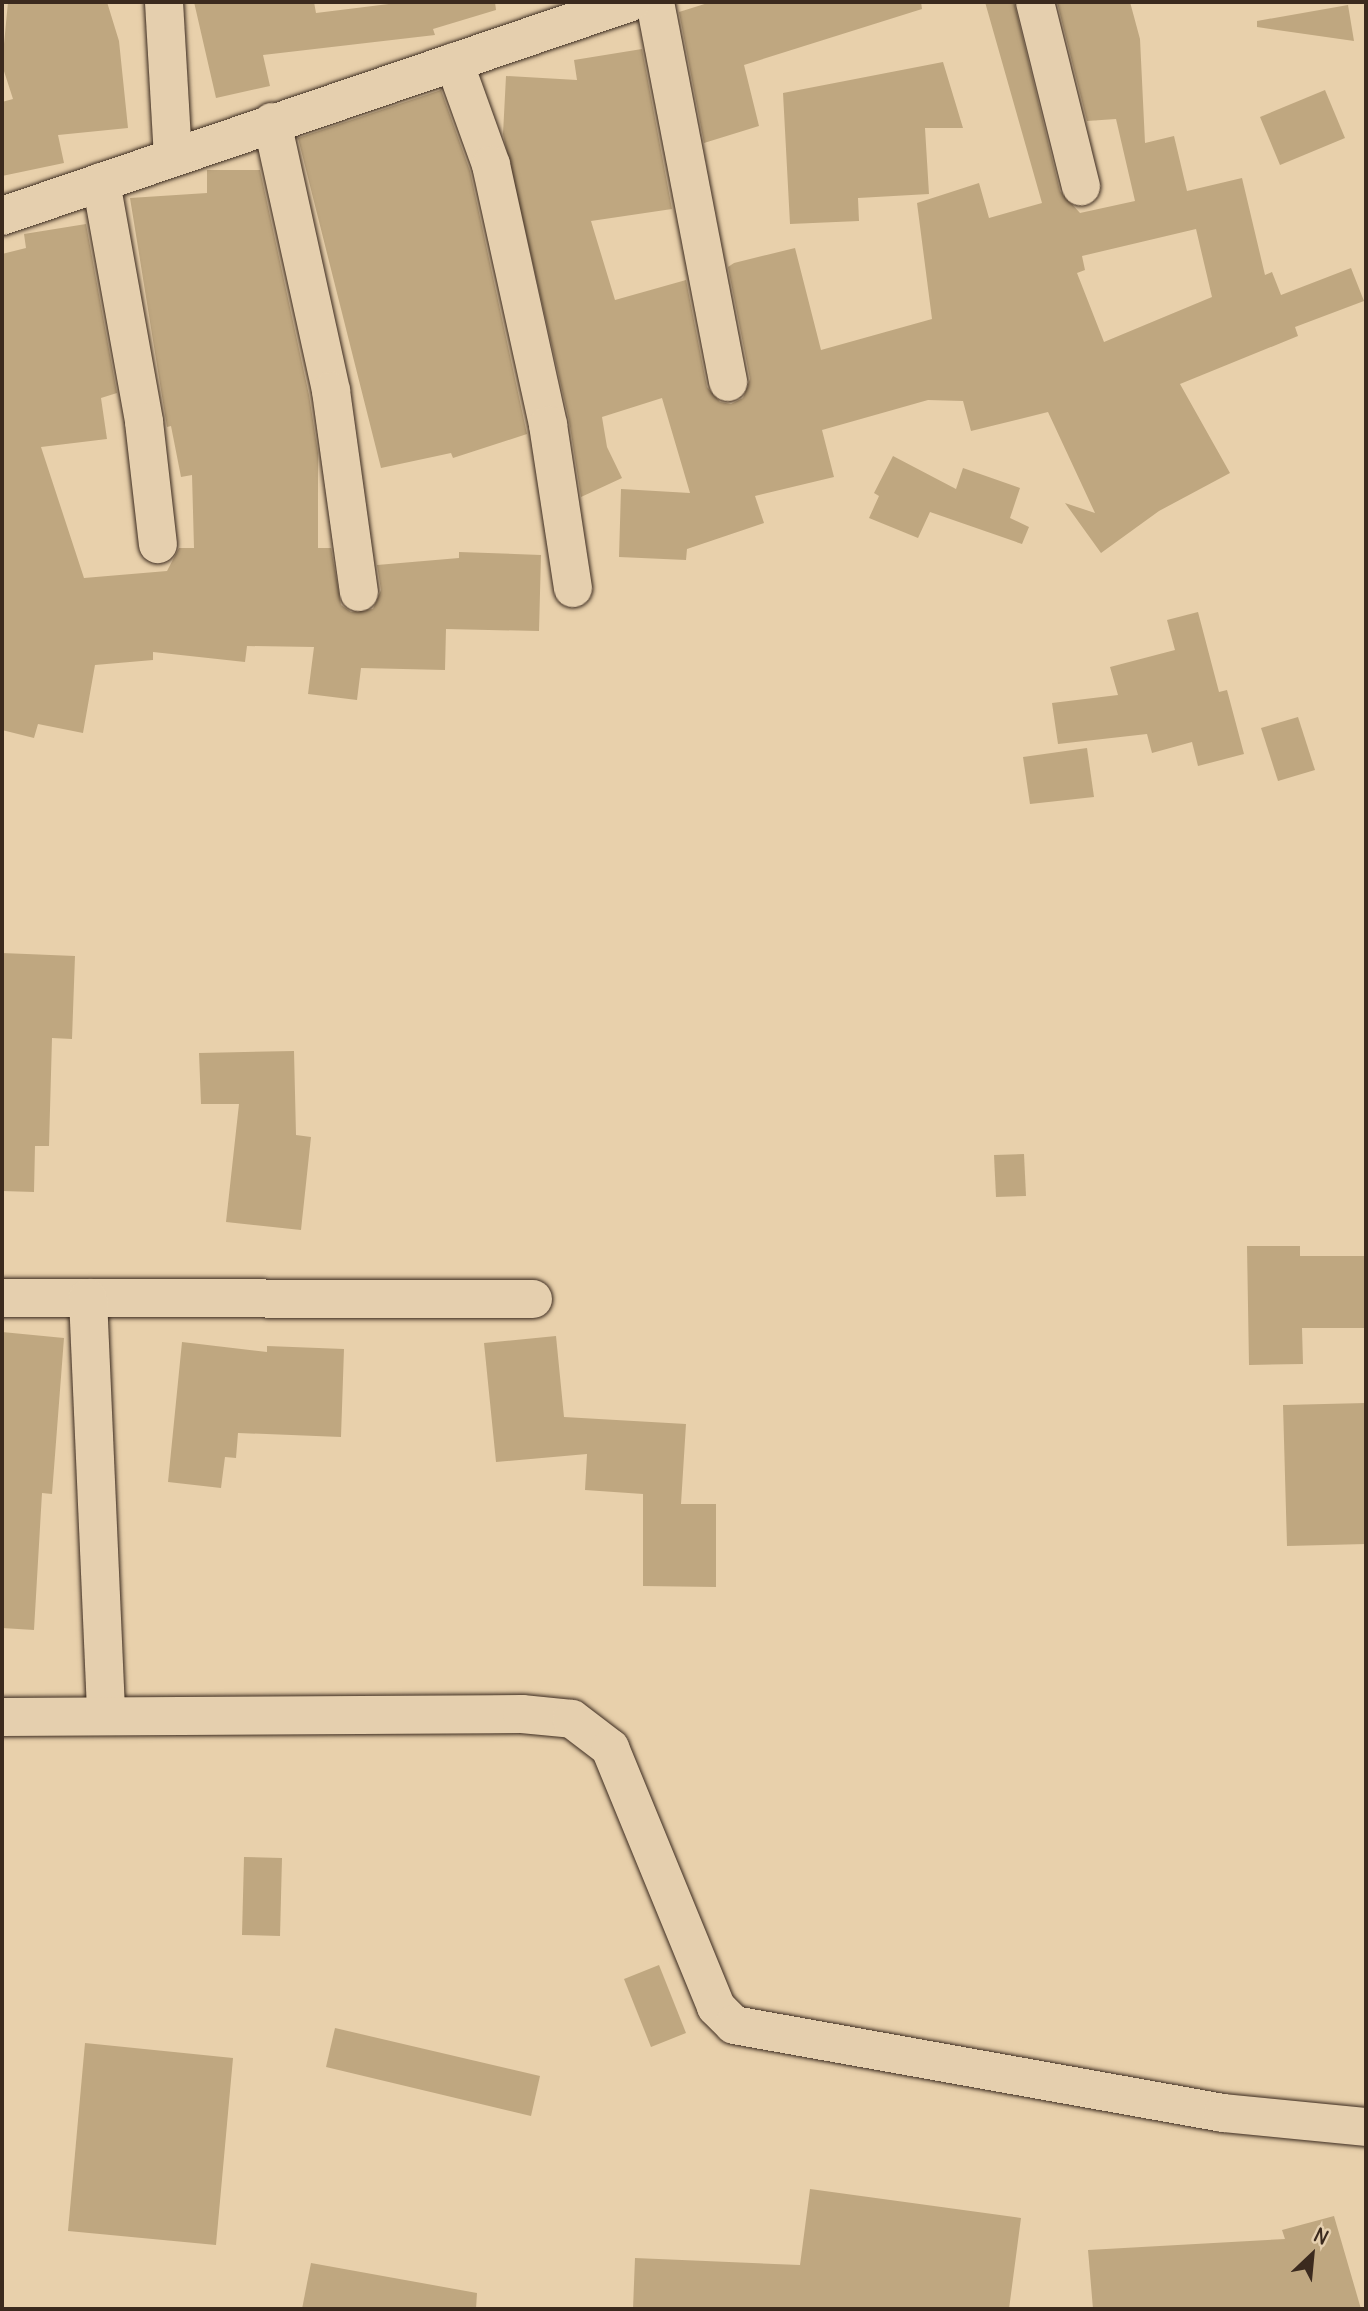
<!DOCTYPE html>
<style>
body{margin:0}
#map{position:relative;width:1368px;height:2311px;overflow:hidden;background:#e8d0ab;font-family:Delius,sans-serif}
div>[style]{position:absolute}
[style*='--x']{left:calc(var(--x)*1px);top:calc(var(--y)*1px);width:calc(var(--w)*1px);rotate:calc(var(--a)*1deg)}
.building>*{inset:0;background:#bfa780}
.roads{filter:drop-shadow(0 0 2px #3b2a1e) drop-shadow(0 0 2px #3b2a1e)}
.street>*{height:38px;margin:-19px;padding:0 19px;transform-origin:19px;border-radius:19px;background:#e5cfae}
span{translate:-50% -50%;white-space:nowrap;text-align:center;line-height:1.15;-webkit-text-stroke:5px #e5cfae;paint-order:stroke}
.frame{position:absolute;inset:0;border:4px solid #3b2a1e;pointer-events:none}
.north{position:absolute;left:1277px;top:2220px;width:70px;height:70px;-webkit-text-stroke:5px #e5cfae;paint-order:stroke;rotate:26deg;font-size:19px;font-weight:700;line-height:28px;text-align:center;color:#3b2a1e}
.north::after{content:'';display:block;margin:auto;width:24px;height:32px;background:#3b2a1e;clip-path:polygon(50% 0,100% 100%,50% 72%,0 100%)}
</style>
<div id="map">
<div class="building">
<div style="clip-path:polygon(8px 2px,107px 2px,119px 41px,128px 128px,58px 135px,64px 163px,2px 176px,2px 102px,13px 99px,2px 65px)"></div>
<div style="clip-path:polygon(194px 2px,314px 2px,316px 13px,405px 2px,495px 2px,496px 10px,433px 29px,435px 35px,263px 55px,270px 86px,216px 98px)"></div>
<div style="clip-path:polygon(711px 2px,921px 2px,922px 9px,744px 65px,759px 126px,704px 143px,679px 12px)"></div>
<div style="clip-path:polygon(evenodd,985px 2px,1014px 2px,1060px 191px,1080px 213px,1135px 201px,1116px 119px,1087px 121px,1057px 2px,1130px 2px,1140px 39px,1145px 143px,1174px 136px,1187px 191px,1242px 178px,1265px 275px,1272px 272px,1281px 295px,1351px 268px,1364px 301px,1295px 327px,1298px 336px,1180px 384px,1230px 473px,1159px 511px,1101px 553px,1065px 503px,1095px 513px,1048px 412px,971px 431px,963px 401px,928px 400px,822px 430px,834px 477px,755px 496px,764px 523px,687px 549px,686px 560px,619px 557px,621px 489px,690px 493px,662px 398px,602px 417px,607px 447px,622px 478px,581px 497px,569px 420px,503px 134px,506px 76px,577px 80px,574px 60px,642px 49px,672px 209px,591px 221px,615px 300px,686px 280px,707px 387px,720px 402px,731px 404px,743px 398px,750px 379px,728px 267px,734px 263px,795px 248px,821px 350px,932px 319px,917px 203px,979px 183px,989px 218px,1042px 203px,985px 2px,1196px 229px,1212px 297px,1104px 342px,1077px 273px,1085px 270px,1082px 256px,1196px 229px)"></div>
<div style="clip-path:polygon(1348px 5px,1354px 41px,1257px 27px,1257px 21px)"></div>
<div style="clip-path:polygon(943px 62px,963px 128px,925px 128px,929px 194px,858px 198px,859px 221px,790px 224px,783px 93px)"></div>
<div style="clip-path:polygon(441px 90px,470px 171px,527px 434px,453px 458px,451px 453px,381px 468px,298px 138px)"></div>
<div style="clip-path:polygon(1325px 90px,1345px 138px,1280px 165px,1260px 117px)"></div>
<div style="clip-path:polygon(207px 170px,260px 170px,309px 395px,318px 453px,318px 548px,331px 548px,341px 605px,351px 612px,373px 609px,381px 590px,377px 565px,459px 558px,459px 552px,541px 555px,539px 631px,446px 629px,445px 670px,361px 668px,357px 700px,308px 694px,314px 647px,247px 646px,245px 662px,153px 652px,153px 660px,95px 665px,83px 733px,38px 724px,34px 738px,2px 730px,2px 254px,26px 248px,24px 234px,86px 224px,117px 393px,101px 398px,107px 439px,41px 447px,84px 578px,167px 571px,179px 548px,194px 548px,192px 475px,181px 477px,171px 426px,167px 427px,130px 198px,207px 193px)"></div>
<div style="clip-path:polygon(893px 456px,956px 489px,963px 468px,1020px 488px,1010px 518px,1029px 527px,1022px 544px,930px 512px,918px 538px,869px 518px,879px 496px,874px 493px)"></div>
<div style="clip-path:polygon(1198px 612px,1219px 692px,1227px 690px,1244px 754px,1198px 766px,1192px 742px,1152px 753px,1147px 734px,1058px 744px,1052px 703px,1118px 695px,1110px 667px,1175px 650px,1167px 620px)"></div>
<div style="clip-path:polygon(1298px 717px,1315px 770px,1278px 781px,1261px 728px)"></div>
<div style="clip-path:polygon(1087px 748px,1094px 797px,1030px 804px,1023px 757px)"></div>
<div style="clip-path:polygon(2px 953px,75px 956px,72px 1039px,52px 1038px,49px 1146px,35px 1146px,34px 1192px,2px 1191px)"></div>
<div style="clip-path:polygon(294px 1051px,296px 1135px,311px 1137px,301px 1230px,226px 1222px,239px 1104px,201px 1104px,199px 1053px)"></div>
<div style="clip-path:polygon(1024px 1154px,1026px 1196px,996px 1197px,994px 1155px)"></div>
<div style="clip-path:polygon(1247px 1246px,1300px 1246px,1300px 1256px,1366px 1256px,1366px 1328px,1302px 1328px,1303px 1364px,1249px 1365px)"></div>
<div style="clip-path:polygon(2px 1332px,64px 1338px,52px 1494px,42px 1493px,34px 1630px,2px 1628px)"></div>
<div style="clip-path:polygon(556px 1336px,564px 1417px,686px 1424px,681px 1504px,716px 1504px,716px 1587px,643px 1586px,643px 1494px,585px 1490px,587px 1454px,496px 1462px,484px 1343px)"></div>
<div style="clip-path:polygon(182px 1342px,267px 1352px,267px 1346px,344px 1349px,341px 1437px,238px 1433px,236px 1458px,225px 1457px,221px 1488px,168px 1482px)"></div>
<div style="clip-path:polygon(1366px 1403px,1366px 1544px,1287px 1546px,1283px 1405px)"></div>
<div style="clip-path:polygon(244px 1857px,282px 1858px,280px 1936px,242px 1935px)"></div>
<div style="clip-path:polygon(659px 1965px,686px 2033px,651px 2047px,624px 1979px)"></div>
<div style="clip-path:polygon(335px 2028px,540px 2076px,531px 2116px,326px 2067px)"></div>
<div style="clip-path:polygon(85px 2043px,233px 2058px,216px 2245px,68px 2231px)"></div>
<div style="clip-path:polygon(810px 2189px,1021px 2218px,1009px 2309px,633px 2309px,635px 2258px,800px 2265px)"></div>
<div style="clip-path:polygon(1334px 2216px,1361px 2309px,1093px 2309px,1088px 2250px,1285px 2239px,1282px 2230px)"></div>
<div style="clip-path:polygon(311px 2263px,477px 2293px,476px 2309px,302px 2309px)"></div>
</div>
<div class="roads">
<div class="street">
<div style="--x:164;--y:2;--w:154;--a:86.7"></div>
<div style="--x:655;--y:2;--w:387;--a:79.1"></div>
<div style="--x:1035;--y:2;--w:190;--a:76"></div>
<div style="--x:454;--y:62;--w:109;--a:70.2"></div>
<div style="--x:491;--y:165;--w:266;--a:77.6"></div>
<div style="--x:548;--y:425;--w:165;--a:81.3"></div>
<div style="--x:272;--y:122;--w:275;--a:77.6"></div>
<div style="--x:331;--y:391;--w:203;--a:82.1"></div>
<div style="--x:101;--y:182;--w:244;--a:79.8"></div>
<div style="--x:144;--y:422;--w:123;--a:83.5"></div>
<div style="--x:2;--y:216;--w:664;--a:-18.79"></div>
<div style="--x:2;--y:1298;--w:531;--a:0.11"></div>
<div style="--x:88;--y:1298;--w:418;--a:87.5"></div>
<div style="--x:2;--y:1717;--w:520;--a:-0.33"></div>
<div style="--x:522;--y:1714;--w:50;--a:5.7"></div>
<div style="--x:572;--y:1719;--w:48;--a:37.3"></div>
<div style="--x:610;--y:1748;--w:280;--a:67.7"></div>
<div style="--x:716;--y:2007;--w:25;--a:45"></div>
<div style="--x:734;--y:2025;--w:497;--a:10.2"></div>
<div style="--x:1223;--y:2113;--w:144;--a:5.6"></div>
</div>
</div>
<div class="frame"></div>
<div class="north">N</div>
</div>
